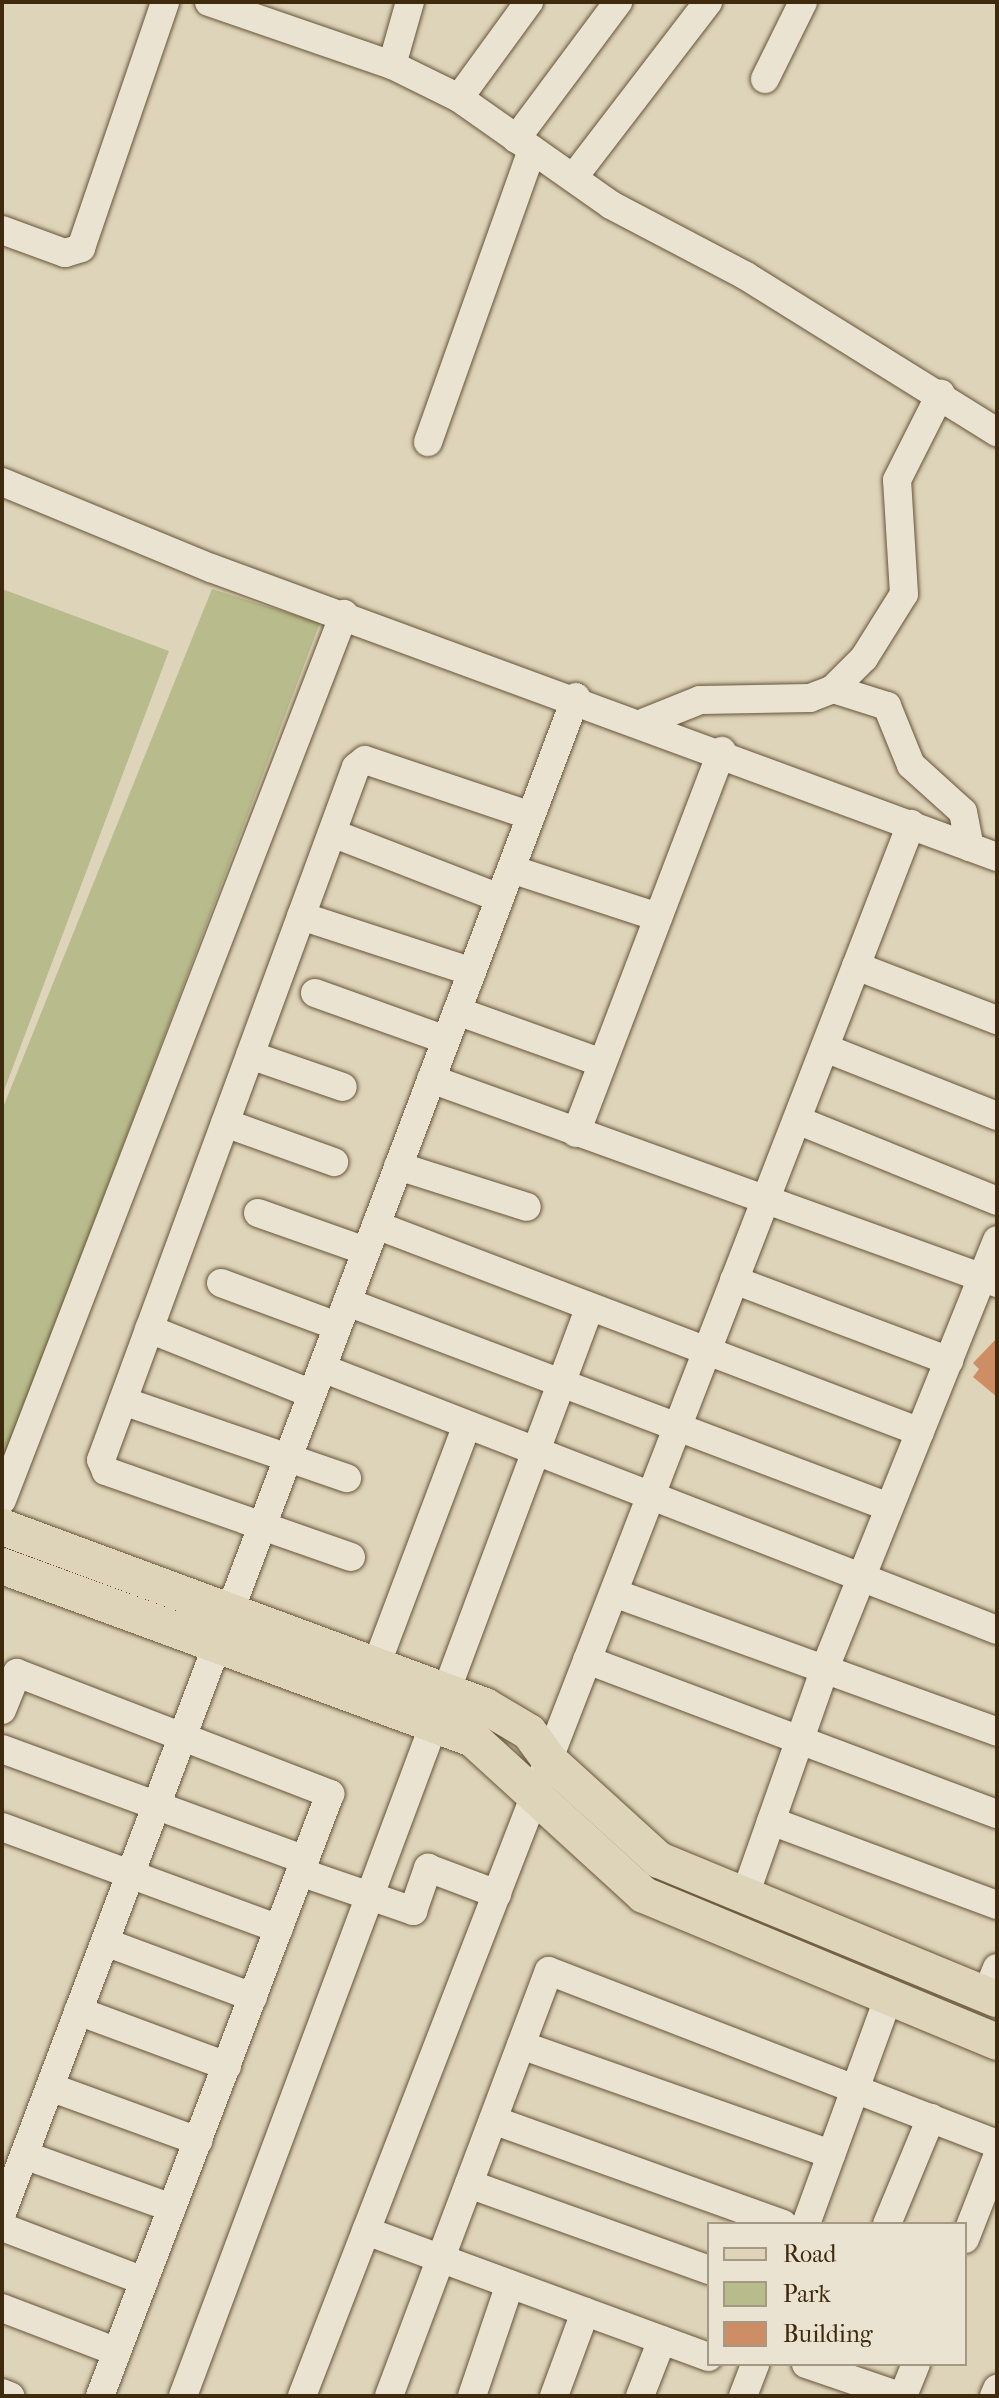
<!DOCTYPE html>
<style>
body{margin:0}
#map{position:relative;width:999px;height:2398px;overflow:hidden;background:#ded4b9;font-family:"IM FELL French Canon",serif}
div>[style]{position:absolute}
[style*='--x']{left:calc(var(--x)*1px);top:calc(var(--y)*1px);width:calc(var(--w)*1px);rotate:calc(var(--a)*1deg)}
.green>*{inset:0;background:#b8bb8b}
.building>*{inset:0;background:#ce8e65}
.roads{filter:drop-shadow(0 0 2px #675439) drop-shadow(0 0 2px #675439)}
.minor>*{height:28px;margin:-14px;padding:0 14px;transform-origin:14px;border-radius:14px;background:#eae3d2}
.major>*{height:36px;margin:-18px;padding:0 18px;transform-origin:18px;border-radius:18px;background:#ded4b9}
span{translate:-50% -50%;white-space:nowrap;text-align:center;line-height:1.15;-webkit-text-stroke:6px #eae3d2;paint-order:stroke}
.frame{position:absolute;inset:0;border:4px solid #3f2a0e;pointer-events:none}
.legend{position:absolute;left:707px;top:2222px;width:260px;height:144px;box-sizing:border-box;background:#eae3d2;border:2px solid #a69984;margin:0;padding:10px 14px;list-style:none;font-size:24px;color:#3f2a0e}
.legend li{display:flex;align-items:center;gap:16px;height:40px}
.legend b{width:40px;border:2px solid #a69984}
</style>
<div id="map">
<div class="green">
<div style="clip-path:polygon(2px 589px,169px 651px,2px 1096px)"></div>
<div style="clip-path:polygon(212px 589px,320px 623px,2px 1466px,2px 1110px)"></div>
</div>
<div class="building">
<div style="clip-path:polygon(997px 1338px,997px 1397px,973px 1377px,979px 1369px,973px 1363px)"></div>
</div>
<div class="roads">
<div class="minor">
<div style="--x:209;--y:2;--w:194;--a:19"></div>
<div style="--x:392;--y:65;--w:75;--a:26.2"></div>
<div style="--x:459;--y:98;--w:186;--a:35.1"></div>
<div style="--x:611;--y:205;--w:153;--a:27.7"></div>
<div style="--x:746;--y:276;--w:296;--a:31.9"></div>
<div style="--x:392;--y:65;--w:66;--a:-74.1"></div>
<div style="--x:765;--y:79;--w:86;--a:-63.7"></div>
<div style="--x:459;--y:98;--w:119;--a:-53.9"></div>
<div style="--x:516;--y:139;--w:171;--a:-53.3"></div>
<div style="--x:573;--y:178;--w:222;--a:-52.5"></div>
<div style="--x:2;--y:230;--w:67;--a:20.1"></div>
<div style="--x:65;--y:253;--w:17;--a:-17"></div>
<div style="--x:81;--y:248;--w:260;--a:-71.1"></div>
<div style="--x:428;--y:442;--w:310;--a:-70.4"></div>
<div style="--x:2;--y:482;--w:226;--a:22.4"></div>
<div style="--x:211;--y:568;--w:837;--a:20.19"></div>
<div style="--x:833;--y:689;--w:57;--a:17.5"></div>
<div style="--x:887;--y:706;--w:64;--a:67.9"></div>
<div style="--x:911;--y:765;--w:70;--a:42.1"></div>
<div style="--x:963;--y:812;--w:36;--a:79"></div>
<div style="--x:645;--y:722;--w:59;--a:-21.8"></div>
<div style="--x:700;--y:700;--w:110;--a:-1"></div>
<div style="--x:810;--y:698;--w:25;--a:-21"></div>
<div style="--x:833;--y:689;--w:44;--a:-45"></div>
<div style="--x:864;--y:658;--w:75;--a:-58"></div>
<div style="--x:904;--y:594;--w:114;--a:-93.5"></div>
<div style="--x:897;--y:480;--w:97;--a:-63.2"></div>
<div style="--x:332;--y:833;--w:180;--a:21.2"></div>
<div style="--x:511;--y:869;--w:155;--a:18.1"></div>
<div style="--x:301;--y:916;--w:180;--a:18.1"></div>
<div style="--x:856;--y:966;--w:151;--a:21"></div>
<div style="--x:315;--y:993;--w:139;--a:19.7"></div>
<div style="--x:457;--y:1011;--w:154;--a:19.7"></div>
<div style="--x:825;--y:1048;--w:185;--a:21.6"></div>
<div style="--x:250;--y:1055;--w:98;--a:19"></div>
<div style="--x:431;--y:1079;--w:602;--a:19.82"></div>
<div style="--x:797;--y:1120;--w:216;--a:22"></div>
<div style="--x:225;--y:1123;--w:116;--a:19.7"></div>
<div style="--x:576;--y:1133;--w:409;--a:-69.1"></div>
<div style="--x:398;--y:1166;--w:135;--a:17.6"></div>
<div style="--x:258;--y:1213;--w:114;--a:19.4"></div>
<div style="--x:376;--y:1225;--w:582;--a:20.83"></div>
<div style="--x:734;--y:1280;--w:230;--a:20.6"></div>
<div style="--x:221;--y:1283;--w:124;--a:20.3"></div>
<div style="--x:347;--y:1302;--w:579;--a:20.72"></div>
<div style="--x:149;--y:1329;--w:175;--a:21.7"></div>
<div style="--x:322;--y:1368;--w:724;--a:21.21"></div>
<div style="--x:123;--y:1401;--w:237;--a:19"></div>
<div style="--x:2;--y:1500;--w:950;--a:-68.89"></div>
<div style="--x:351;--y:1557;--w:260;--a:-160.7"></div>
<div style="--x:106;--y:1471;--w:12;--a:-114"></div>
<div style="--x:101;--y:1460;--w:738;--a:-69.8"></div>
<div style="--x:356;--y:767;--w:11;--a:-38"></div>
<div style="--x:365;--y:760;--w:175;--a:18.6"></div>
<div style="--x:614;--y:1593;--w:407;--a:19.9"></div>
<div style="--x:587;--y:1660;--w:438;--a:20.6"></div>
<div style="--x:377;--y:1663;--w:254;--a:-69.3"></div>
<div style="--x:2;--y:1710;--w:40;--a:-68"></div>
<div style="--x:17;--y:1673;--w:336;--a:21.1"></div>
<div style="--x:330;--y:1794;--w:644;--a:110.91"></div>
<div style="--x:2;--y:1749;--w:323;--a:20.1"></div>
<div style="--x:771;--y:1821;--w:241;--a:20.4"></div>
<div style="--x:2;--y:1827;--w:295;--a:20.2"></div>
<div style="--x:300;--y:1872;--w:120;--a:19"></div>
<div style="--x:413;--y:1911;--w:46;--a:-70.8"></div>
<div style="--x:428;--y:1868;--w:74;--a:20.6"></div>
<div style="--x:744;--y:1898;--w:244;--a:-70.6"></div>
<div style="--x:825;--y:1668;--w:461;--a:-68.1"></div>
<div style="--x:105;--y:1942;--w:158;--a:20.4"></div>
<div style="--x:986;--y:1995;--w:29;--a:-68"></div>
<div style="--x:78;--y:2011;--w:159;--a:20.3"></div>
<div style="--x:521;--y:2045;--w:329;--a:19.4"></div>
<div style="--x:50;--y:2087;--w:158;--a:20"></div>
<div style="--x:493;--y:2120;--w:308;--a:19.7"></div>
<div style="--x:24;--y:2155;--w:157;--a:19.7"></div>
<div style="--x:469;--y:2184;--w:255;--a:19.7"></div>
<div style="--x:2;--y:2213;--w:1621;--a:-69.26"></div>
<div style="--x:806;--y:2224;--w:237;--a:-70"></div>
<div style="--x:887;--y:2224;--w:115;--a:-67.5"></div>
<div style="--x:2;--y:2227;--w:152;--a:20.8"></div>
<div style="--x:366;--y:2231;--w:365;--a:20.2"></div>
<div style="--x:965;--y:2239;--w:88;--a:-68.7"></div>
<div style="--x:2;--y:2308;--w:123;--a:20.9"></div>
<div style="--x:806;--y:2364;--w:99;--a:18.8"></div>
<div style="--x:2;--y:2393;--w:9;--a:21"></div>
<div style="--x:183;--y:2396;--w:1160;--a:-69.52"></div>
<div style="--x:302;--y:2396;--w:1686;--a:-68.82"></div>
<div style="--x:389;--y:2396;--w:454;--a:-69.4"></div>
<div style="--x:549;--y:1971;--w:480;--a:21.1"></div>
<div style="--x:472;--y:2396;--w:118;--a:-71.3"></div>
<div style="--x:554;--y:2396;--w:90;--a:-69.7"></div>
<div style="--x:640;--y:2396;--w:60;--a:-68.6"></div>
<div style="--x:743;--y:2396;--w:34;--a:-69"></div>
<div style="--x:903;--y:2396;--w:35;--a:-68"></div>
<div style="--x:994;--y:2396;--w:8;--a:-67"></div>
</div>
<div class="major">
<div style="--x:2;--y:1527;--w:515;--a:20.33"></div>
<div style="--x:485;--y:1706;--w:51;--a:30.6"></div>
<div style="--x:529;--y:1732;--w:34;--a:54"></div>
<div style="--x:549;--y:1760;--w:149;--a:42.3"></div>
<div style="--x:659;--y:1860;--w:365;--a:22.4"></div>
<div style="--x:2;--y:1566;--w:502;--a:20.17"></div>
<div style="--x:473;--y:1739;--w:231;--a:42.4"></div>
<div style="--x:644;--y:1895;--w:382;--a:22.6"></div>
</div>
</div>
<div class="frame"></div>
<ul class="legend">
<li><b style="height:10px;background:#ded4b9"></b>Road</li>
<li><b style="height:22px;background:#b8bb8b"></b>Park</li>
<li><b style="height:22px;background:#ce8e65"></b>Building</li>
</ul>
</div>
